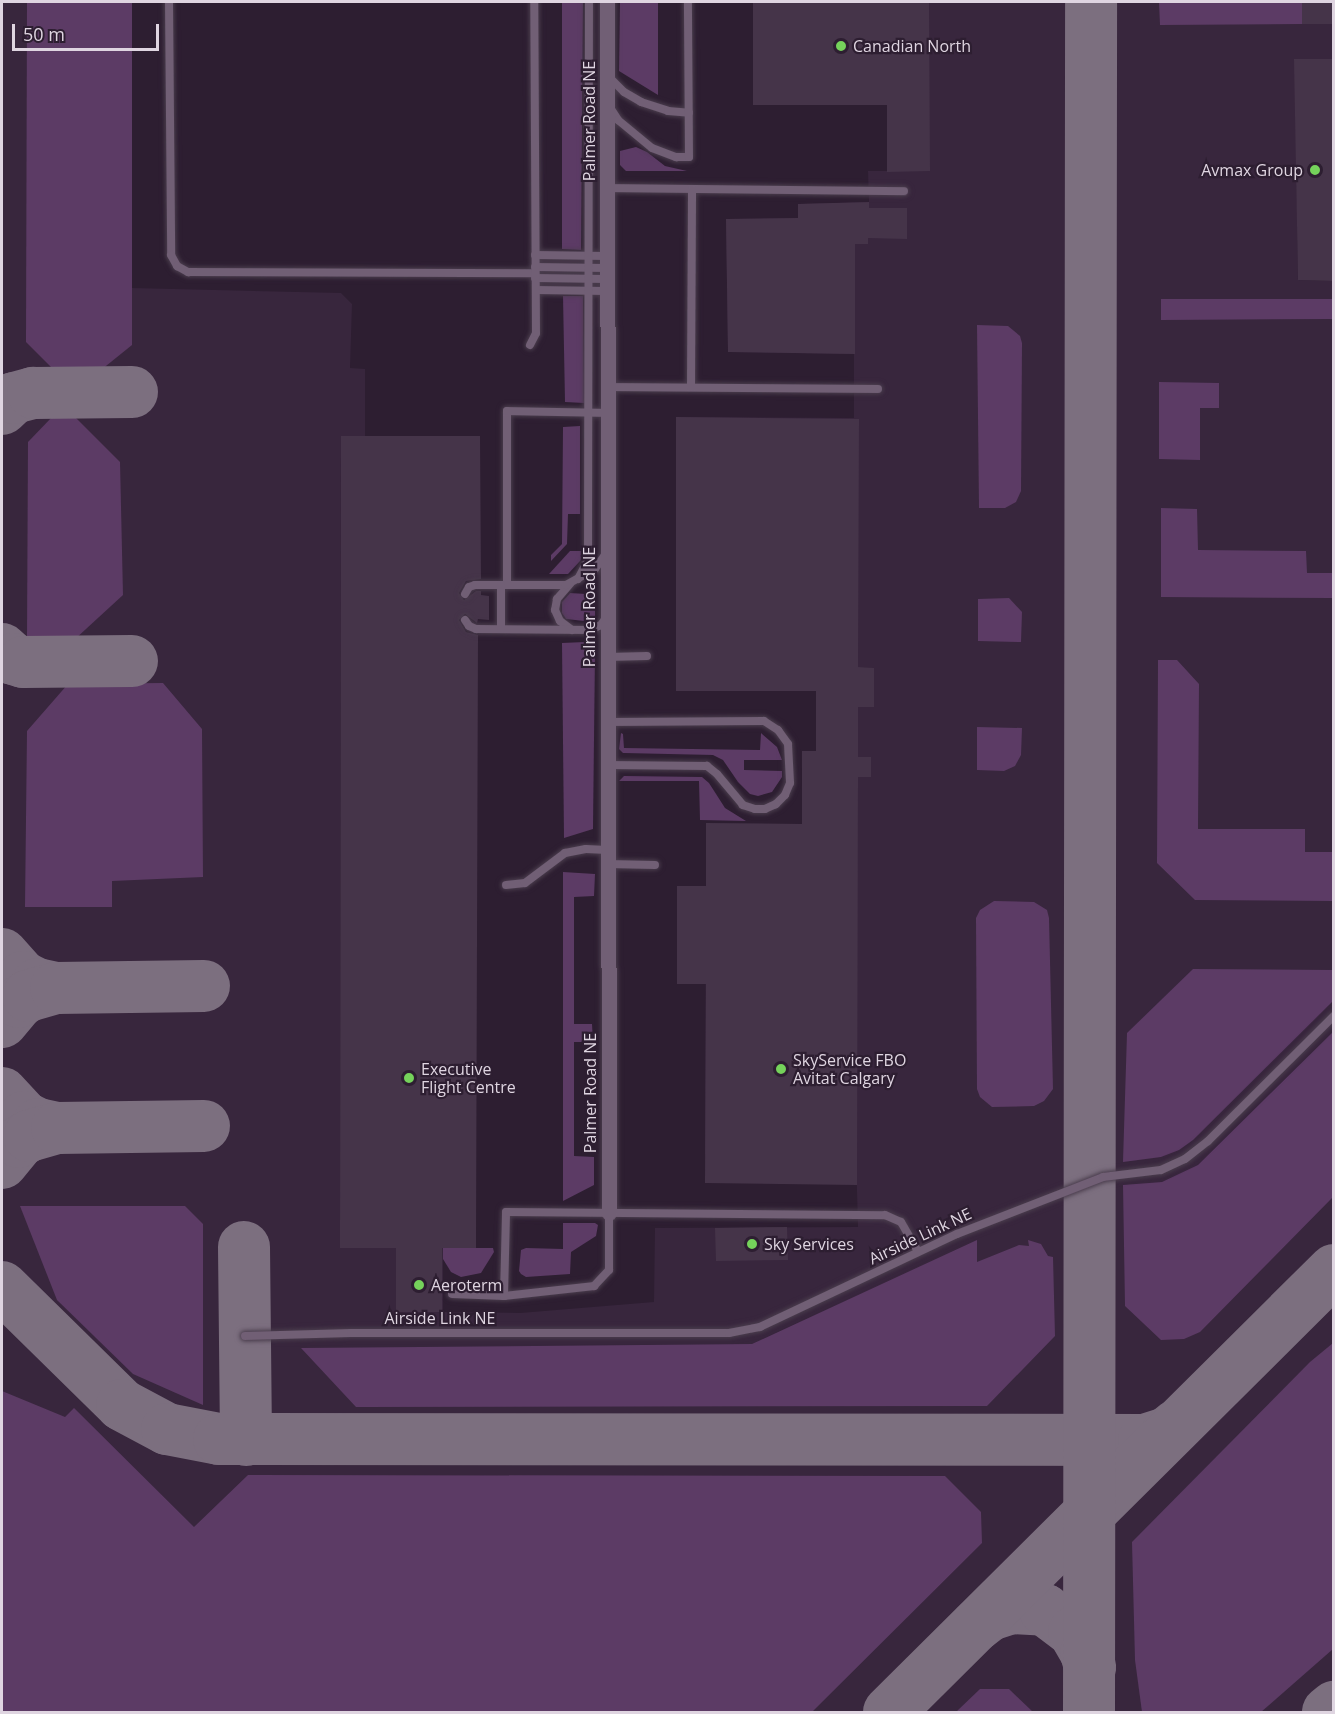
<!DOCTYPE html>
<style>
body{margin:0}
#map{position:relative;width:1335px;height:1714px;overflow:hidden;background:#2d1e31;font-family:"Open Sans",sans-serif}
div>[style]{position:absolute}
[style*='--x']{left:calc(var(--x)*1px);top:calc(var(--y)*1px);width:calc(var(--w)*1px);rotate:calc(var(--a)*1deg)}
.built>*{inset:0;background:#38263d}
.green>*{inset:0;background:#5c3b65}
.taxiway>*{height:52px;margin:-26px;padding:0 26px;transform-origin:26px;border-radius:26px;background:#7c6f7f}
.building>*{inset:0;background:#453449}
.roads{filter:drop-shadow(0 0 2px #4a3d4d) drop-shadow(0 0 2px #4a3d4d)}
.lane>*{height:8px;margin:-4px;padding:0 4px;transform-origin:4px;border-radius:4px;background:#715f75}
.street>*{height:15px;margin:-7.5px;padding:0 7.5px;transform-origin:7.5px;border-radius:7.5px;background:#715f75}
.dots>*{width:16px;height:16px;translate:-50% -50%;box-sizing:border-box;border:3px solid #2d1e31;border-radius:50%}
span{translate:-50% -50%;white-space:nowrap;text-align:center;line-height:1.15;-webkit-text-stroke:4.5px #2d1e31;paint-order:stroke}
.poi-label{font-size:16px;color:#dfd5e1}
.left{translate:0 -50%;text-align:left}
.right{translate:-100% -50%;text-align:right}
.street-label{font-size:16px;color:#dfd5e1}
.frame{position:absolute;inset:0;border:3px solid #dfd5e1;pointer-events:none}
.scale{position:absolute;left:12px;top:24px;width:147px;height:27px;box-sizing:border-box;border:3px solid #dfd5e1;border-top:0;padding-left:8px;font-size:18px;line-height:21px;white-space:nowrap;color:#dfd5e1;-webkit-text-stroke:4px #2d1e31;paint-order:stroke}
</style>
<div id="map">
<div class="built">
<div style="clip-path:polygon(2px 2px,132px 2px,132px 288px,341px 293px,352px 304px,350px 368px,365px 369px,365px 436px,341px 436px,340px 1247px,443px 1248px,443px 1312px,520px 1313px,654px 1302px,655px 1228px,858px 1227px,856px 1155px,705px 1154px,706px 873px,857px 875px,858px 777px,871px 776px,871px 757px,858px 757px,858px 707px,874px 707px,873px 668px,816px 667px,816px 691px,676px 691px,676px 417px,854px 418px,854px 354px,728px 352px,726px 219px,798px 218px,798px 204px,869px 202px,868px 171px,887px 171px,887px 105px,753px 105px,753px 2px,1302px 2px,1302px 24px,1333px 24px,1333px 59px,1295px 59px,1298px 280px,1334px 281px,1333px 1712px,2px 1712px)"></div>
</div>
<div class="green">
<div style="clip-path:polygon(27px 2px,132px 2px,132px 345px,101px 370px,54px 370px,26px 342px)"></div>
<div style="clip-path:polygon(562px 2px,583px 2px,581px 250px,562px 249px)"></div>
<div style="clip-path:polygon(620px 2px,658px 2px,658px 95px,619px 71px)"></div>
<div style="clip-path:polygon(1159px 2px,1302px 2px,1302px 24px,1160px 25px)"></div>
<div style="clip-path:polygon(636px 147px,647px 152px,665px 166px,687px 171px,626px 171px,620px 165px,620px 151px)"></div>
<div style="clip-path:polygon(563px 296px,583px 296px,584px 403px,565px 402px)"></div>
<div style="clip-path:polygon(1161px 299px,1333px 299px,1333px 319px,1161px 320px)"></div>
<div style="clip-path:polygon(977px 325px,1008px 326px,1020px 336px,1022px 343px,1021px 491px,1016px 502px,1005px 508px,979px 508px)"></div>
<div style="clip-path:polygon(1159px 382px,1219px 383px,1219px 408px,1200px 408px,1200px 460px,1159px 459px)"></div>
<div style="clip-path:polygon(53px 416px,74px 416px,120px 462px,123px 595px,74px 640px,27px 639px,28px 442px)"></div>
<div style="clip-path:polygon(580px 426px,580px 514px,568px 514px,567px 544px,551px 561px,551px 555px,562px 544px,563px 427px)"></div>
<div style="clip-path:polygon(1161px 508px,1197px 509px,1198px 550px,1306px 551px,1307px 573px,1333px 573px,1333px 598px,1161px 597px)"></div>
<div style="clip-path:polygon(570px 551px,581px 551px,581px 560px,568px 574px,549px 574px)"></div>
<div style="clip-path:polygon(570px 593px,586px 594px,595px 598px,595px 616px,584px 621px,566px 619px,562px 613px,562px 602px)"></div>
<div style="clip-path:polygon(1009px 598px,1022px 612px,1021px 642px,978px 641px,978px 599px)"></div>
<div style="clip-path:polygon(585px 642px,595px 651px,593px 829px,564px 838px,562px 643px)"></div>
<div style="clip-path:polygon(1158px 660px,1177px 660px,1199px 684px,1198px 829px,1305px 829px,1305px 852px,1333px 852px,1333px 901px,1195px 900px,1157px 863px)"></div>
<div style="clip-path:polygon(163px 683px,202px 729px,203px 877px,112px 881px,112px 907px,25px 907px,27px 731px,68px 684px)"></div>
<div style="clip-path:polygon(977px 727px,1022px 728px,1021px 755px,1015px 766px,1004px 771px,977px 770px)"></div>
<div style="clip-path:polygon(621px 733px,623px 734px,624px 748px,760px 750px,761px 733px,777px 747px,782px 760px,744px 760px,744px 770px,782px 771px,782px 777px,772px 792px,758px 796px,750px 794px,738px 782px,723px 760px,713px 755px,623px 753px,619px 749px)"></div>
<div style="clip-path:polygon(624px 776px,702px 777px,709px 783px,725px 808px,746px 821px,700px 820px,699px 781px,619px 781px)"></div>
<div style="clip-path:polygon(563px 872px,595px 874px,594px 896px,574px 897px,574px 1024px,592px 1024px,593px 1042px,574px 1042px,574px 1156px,594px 1157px,594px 1185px,563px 1201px)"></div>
<div style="clip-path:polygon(994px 901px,1034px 902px,1047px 910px,1049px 918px,1053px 1089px,1044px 1101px,1034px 1106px,992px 1107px,980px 1097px,977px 1089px,976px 918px,980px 910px)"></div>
<div style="clip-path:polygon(1193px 969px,1333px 970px,1333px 1001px,1193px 1140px,1179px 1150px,1161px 1157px,1123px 1162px,1127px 1033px)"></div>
<div style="clip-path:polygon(1333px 1032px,1333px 1197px,1200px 1332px,1184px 1339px,1161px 1340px,1125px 1306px,1123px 1185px,1162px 1182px,1198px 1165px)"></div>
<div style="clip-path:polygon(20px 1206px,185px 1206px,203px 1224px,203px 1405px,133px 1374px,57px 1300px)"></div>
<div style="clip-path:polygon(563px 1223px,595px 1223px,598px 1225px,596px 1236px,571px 1252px,570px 1274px,526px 1277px,521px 1274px,519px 1271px,521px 1250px,526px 1248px,563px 1249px)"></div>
<div style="clip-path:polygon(977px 1240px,977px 1262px,1019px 1245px,1029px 1246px,1028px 1240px,1041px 1244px,1048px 1256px,1053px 1257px,1055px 1336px,987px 1406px,356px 1407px,301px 1348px,752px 1344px)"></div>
<div style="clip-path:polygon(443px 1248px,493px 1248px,494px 1252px,481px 1273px,461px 1277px,451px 1272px,443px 1259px)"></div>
<div style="clip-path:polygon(1333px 1343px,1333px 1649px,1261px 1712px,1142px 1712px,1135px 1660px,1132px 1542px,1310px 1362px)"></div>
<div style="clip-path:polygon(2px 1391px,65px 1417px,74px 1408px,194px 1527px,248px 1475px,945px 1476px,981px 1512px,982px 1543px,812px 1712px,2px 1712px)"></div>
<div style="clip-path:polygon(980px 1689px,1009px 1689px,1033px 1712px,956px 1712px)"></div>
</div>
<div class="taxiway">
<div style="--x:2;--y:409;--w:16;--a:-43"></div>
<div style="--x:14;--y:398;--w:20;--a:-15"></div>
<div style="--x:33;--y:393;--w:99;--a:-0.6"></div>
<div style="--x:2;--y:649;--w:15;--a:42"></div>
<div style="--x:13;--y:659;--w:10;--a:17"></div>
<div style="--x:23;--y:662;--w:109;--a:-0.5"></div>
<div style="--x:2;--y:954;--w:31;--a:48"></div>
<div style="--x:23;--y:977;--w:16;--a:27"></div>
<div style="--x:37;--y:984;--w:19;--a:12"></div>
<div style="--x:2;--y:1022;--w:26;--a:-50"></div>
<div style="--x:19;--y:1002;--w:11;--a:-34"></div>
<div style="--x:28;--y:996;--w:29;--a:-16"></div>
<div style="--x:56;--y:988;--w:148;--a:-0.8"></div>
<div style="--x:2;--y:1093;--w:33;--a:47"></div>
<div style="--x:24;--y:1117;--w:16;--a:27"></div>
<div style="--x:38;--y:1124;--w:19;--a:12"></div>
<div style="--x:2;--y:1163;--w:27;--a:-51"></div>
<div style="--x:19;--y:1142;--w:12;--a:-31"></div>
<div style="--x:29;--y:1136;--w:29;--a:-16"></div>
<div style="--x:57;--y:1128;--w:147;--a:-0.8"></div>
<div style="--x:244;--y:1247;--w:193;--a:89.4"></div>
<div style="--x:2;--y:1287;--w:168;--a:44.5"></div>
<div style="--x:122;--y:1405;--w:51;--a:28.1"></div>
<div style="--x:167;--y:1429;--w:53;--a:10.9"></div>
<div style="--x:219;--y:1439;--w:925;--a:0.06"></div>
<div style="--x:1144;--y:1440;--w:24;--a:-17"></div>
<div style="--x:1167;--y:1433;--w:13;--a:-39"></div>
<div style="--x:977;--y:1625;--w:16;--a:-38"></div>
<div style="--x:990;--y:1615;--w:22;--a:-18"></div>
<div style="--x:1011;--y:1608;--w:34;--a:3"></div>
<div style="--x:1045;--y:1610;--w:36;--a:37"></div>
<div style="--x:1074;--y:1632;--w:24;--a:60"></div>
<div style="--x:1086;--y:1653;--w:15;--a:74"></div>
<div style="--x:889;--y:1712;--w:627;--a:-44.81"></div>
<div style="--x:1089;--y:1712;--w:1710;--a:-89.93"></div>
<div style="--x:1328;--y:1712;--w:8;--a:-40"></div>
</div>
<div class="building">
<div style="clip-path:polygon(753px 2px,929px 2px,930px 171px,887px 172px,887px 105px,753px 105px)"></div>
<div style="clip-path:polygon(1302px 2px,1334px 2px,1334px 24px,1302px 24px)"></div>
<div style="clip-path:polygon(1294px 59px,1334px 59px,1334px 281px,1298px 280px)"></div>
<div style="clip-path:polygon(869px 202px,869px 208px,907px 208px,907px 239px,868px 238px,868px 244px,855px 244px,855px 354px,728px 352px,726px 219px,798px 218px,798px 204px)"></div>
<div style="clip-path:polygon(676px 417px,859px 419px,858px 667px,874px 668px,874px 707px,858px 707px,858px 757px,871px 757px,871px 777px,858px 777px,857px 1185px,705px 1183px,706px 984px,677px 984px,677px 886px,706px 886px,706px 823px,802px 824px,802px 751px,816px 751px,816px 691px,676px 691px)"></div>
<div style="clip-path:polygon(341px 436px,480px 436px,481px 579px,466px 581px,459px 593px,464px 600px,476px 591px,481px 591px,481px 595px,489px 596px,489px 620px,478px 619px,477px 623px,465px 614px,459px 620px,466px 632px,478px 635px,476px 1248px,442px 1248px,442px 1312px,396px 1312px,396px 1248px,340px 1248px)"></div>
<div style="clip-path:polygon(787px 1227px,788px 1260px,716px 1261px,715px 1228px)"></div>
</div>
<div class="roads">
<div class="lane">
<div style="--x:169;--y:2;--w:253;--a:89.5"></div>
<div style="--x:171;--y:255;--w:13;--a:61"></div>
<div style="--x:177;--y:266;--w:13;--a:29"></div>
<div style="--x:188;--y:272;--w:347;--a:0.2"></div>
<div style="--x:607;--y:75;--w:24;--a:45"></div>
<div style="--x:624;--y:92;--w:20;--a:30"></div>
<div style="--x:641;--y:102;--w:28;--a:18"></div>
<div style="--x:668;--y:111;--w:21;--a:5"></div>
<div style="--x:609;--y:106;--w:17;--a:57"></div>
<div style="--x:618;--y:120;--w:44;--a:39.5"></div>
<div style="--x:652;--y:148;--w:26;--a:21"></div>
<div style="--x:676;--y:157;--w:13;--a:0"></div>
<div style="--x:689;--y:157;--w:155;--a:-90.4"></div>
<div style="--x:607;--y:188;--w:297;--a:0.6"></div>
<div style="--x:535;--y:255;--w:71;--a:0.8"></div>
<div style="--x:535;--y:267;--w:71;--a:0.8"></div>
<div style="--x:535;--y:278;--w:71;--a:0.8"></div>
<div style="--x:536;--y:290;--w:70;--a:0.8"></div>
<div style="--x:530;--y:345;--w:13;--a:-63"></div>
<div style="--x:536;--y:333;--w:331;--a:-90.3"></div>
<div style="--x:606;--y:387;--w:272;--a:0.4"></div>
<div style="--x:691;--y:387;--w:198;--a:-89.7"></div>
<div style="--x:578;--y:579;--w:21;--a:-62"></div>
<div style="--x:588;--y:560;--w:558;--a:-89.9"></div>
<div style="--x:570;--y:584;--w:20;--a:131"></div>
<div style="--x:557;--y:599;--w:11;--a:100"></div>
<div style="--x:555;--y:610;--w:12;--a:66"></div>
<div style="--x:560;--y:621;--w:15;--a:37"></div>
<div style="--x:507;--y:585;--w:174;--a:-90"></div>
<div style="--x:507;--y:411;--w:100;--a:1.1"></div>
<div style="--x:465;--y:594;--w:8;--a:-60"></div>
<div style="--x:469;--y:587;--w:6;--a:-18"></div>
<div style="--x:475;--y:585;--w:91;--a:0"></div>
<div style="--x:566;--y:585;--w:33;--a:-29"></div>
<div style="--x:595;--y:569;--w:19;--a:-55"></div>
<div style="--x:465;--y:620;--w:7;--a:56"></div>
<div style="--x:469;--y:626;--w:8;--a:23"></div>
<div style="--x:476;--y:629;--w:114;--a:0.5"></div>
<div style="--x:590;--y:630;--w:12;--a:-24"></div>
<div style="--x:601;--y:625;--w:7;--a:-56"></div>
<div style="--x:501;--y:629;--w:44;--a:-90"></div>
<div style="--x:607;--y:657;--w:40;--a:-1.4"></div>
<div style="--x:607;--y:722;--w:157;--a:-0.4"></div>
<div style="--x:764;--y:721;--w:17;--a:33"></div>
<div style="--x:778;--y:730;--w:17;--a:54"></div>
<div style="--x:788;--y:744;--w:39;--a:87"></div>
<div style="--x:790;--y:783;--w:13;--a:113"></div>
<div style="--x:785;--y:795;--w:13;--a:135"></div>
<div style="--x:776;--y:804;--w:12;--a:156"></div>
<div style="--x:765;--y:809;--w:10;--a:180"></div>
<div style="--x:755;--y:809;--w:13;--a:-162"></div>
<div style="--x:743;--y:805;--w:40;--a:-130"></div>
<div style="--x:717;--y:774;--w:13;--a:-141"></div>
<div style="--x:707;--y:766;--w:100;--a:-179.4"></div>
<div style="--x:607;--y:864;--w:48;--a:1.2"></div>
<div style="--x:506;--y:885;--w:19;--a:-6"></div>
<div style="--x:525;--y:883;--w:50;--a:-36.9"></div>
<div style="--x:565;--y:853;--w:21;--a:-11"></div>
<div style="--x:586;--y:849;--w:21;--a:3"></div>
<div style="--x:452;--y:1294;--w:52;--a:2.2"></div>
<div style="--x:504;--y:1296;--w:91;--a:-6.3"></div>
<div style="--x:594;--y:1286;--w:22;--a:-47"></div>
<div style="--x:609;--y:1270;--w:57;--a:-90"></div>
<div style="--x:504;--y:1296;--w:84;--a:-88.6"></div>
<div style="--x:506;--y:1212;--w:379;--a:0.5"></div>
<div style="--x:885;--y:1215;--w:17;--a:24"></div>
<div style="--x:901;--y:1222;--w:34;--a:60"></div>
<div style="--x:245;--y:1336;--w:106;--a:-1.6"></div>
<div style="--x:351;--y:1333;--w:378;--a:0"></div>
<div style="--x:729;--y:1333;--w:32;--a:-11"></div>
<div style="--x:760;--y:1327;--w:218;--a:-25.3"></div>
<div style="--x:957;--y:1234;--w:157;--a:-21.3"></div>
<div style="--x:1103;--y:1177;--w:58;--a:-6.9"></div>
<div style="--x:1161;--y:1170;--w:26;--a:-25"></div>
<div style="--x:1185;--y:1159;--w:29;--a:-38"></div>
<div style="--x:1208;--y:1141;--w:177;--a:-44.8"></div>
</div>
<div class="street">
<div style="--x:607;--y:2;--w:1211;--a:89.91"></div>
</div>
</div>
<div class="dots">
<div style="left:841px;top:46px;background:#75d25b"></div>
<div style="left:1315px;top:170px;background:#75d25b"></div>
<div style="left:781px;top:1069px;background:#75d25b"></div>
<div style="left:409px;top:1078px;background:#75d25b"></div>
<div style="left:752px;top:1244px;background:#75d25b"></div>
<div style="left:419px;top:1285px;background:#75d25b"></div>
</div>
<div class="poi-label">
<span class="left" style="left:853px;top:46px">Canadian North</span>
<span class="right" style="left:1303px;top:170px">Avmax Group</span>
<span class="left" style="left:793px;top:1069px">SkyService FBO<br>Avitat Calgary</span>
<span class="left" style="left:421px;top:1078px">Executive<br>Flight Centre</span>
<span class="left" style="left:764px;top:1244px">Sky Services</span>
<span class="left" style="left:431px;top:1285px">Aeroterm</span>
</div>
<div class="street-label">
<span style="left:589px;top:121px;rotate:-90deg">Palmer Road NE</span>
<span style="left:589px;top:607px;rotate:-90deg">Palmer Road NE</span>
<span style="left:590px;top:1093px;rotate:-90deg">Palmer Road NE</span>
<span style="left:920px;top:1236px;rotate:-25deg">Airside Link NE</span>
<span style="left:440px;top:1318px">Airside Link NE</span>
</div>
<div class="frame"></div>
<div class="scale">50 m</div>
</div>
